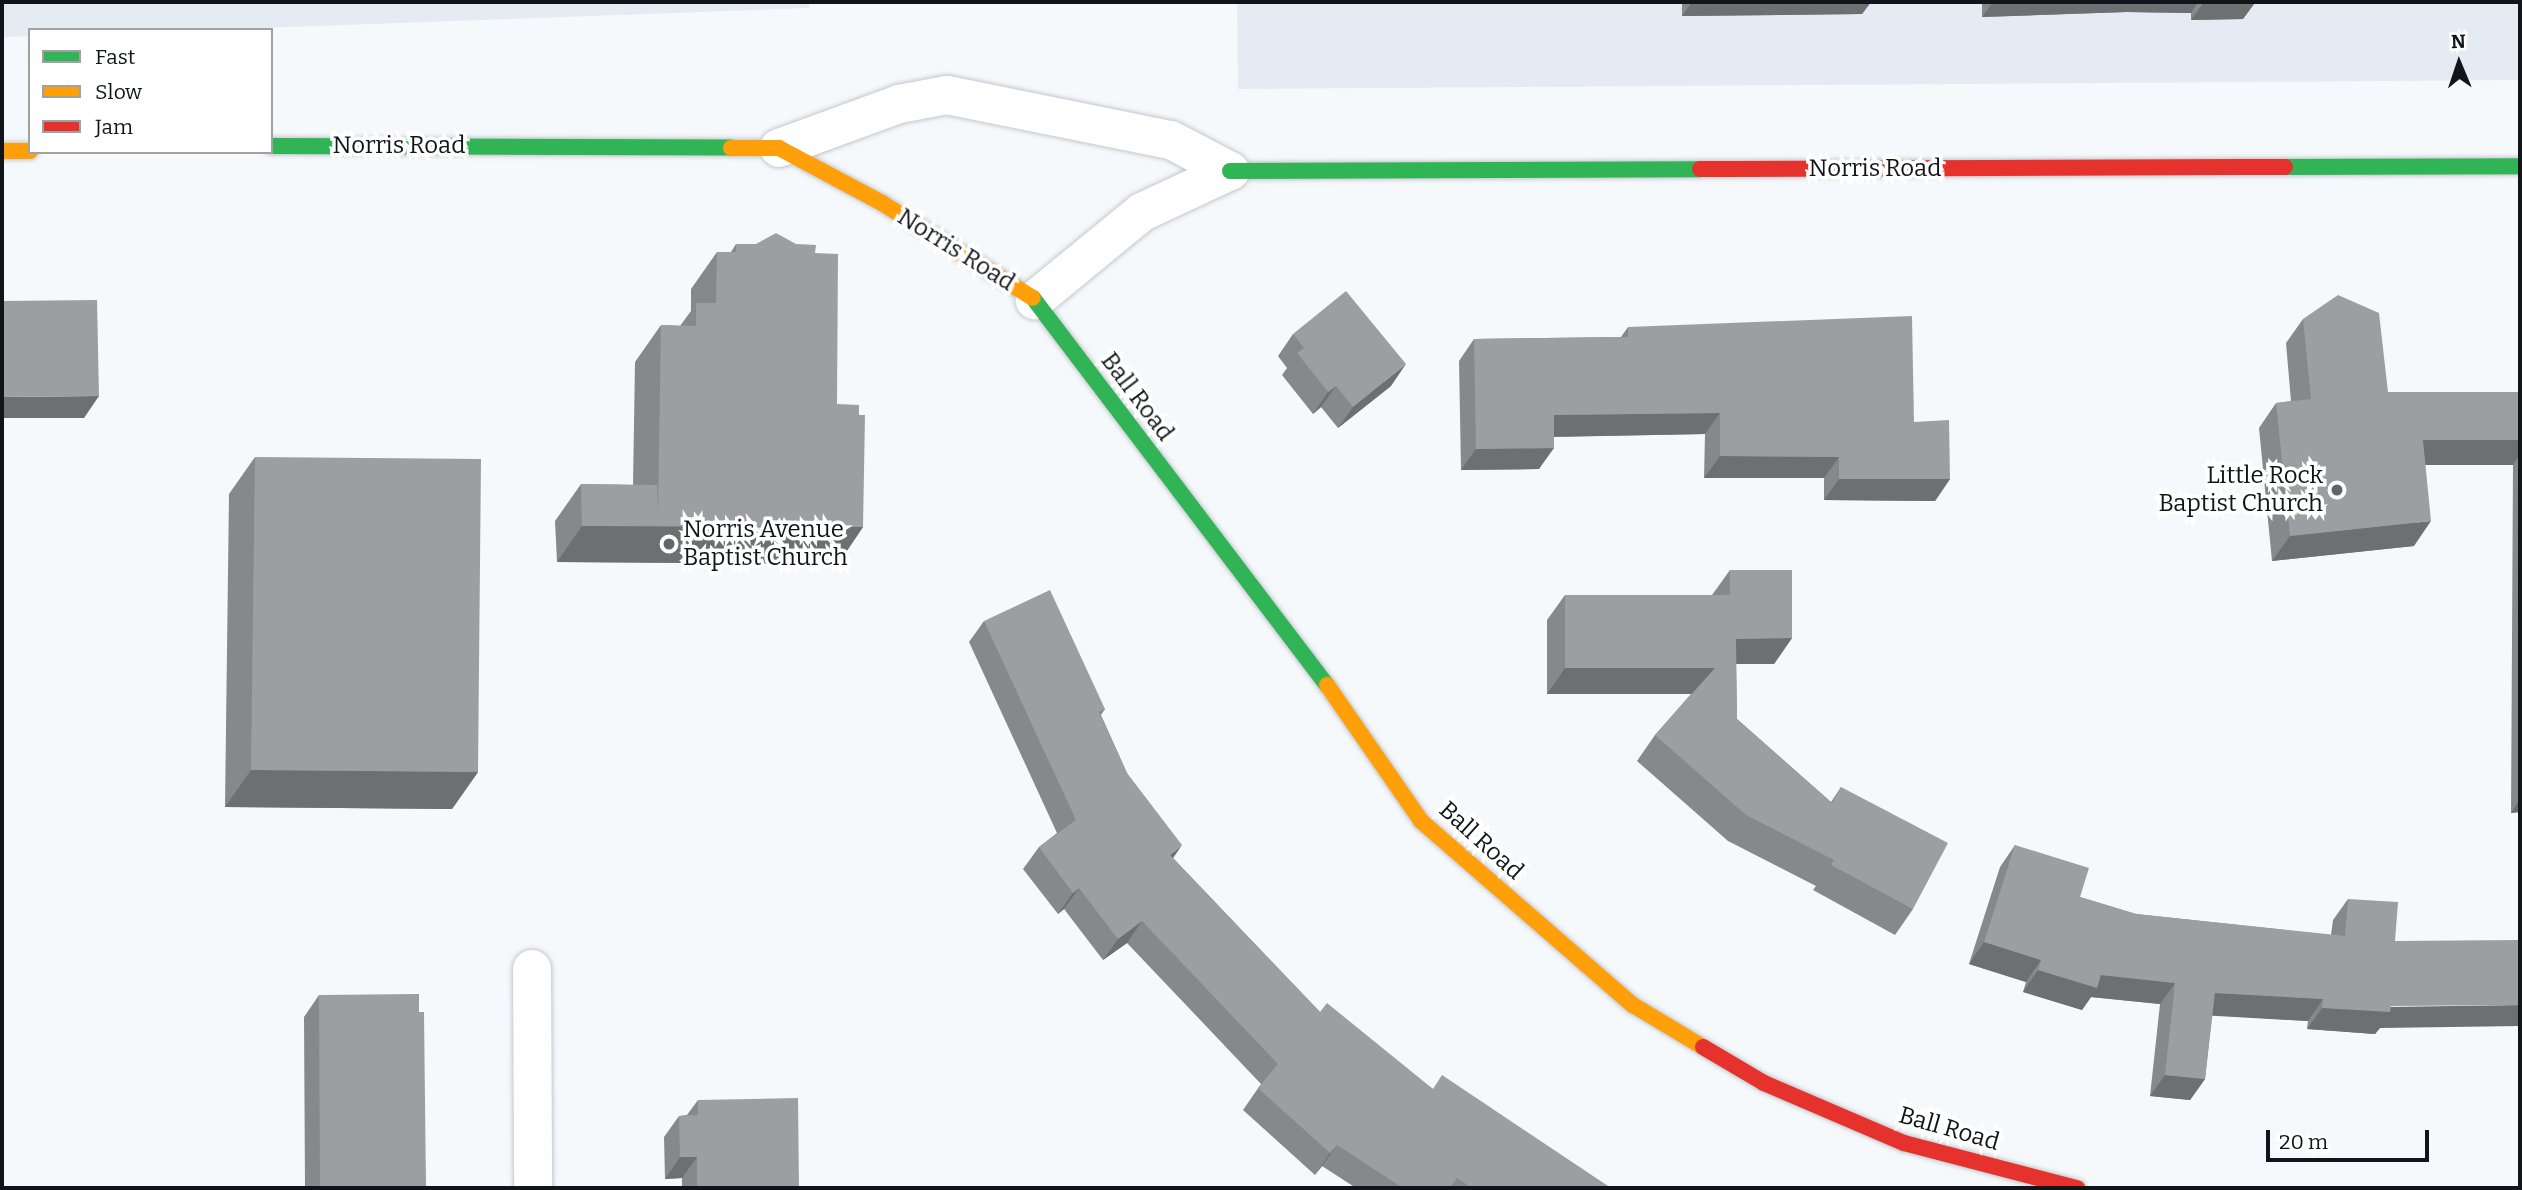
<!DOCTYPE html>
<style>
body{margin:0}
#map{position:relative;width:2522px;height:1190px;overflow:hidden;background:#f6f9fc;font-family:Bitter,serif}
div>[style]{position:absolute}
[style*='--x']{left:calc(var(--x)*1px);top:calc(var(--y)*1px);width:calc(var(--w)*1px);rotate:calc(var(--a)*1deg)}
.built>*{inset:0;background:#e5ebf2}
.roads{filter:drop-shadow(0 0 2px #c4c8cc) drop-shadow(0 0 2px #c4c8cc)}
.street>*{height:38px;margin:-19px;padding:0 19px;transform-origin:19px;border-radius:19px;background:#fefeff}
.fast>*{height:16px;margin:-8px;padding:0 8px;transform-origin:8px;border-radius:8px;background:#30b455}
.slow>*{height:16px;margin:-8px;padding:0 8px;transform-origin:8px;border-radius:8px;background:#ff9f0a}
.jam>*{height:16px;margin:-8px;padding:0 8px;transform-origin:8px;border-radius:8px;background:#e5322d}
.wall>*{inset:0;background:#86898b}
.shaded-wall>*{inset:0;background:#6d6f71}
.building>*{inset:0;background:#9c9fa2}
.dots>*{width:19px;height:19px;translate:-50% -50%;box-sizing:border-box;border:4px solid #fff;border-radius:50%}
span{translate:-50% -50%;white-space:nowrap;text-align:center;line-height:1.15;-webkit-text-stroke:7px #fff;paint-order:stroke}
.street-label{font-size:24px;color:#111418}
.poi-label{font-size:24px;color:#111418}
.right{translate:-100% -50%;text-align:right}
.left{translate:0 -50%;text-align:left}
.frame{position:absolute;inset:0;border:4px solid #111418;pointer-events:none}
.legend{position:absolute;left:28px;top:28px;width:245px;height:126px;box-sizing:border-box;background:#fff;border:2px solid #a0a1a3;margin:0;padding:9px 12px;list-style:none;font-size:21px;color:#111418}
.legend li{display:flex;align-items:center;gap:14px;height:35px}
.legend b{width:35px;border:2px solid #a0a1a3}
.north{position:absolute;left:2424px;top:28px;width:70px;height:70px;-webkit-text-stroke:5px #fff;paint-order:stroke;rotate:358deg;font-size:19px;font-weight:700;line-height:28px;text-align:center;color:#111418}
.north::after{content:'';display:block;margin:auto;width:24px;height:32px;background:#111418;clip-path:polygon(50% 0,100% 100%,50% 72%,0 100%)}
.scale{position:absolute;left:2266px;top:1130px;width:163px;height:32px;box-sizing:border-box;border:4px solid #111418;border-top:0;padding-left:9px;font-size:21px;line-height:24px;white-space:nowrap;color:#111418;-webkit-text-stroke:5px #fff;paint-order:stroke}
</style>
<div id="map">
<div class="built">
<div style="clip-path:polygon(2px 2px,809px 2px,809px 8px,207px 30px,30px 30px,30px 36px,2px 37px)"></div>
<div style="clip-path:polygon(1237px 2px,2520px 2px,2520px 80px,1238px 89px)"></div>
</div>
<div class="roads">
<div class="street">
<div style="--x:779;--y:148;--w:128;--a:-20.1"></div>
<div style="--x:899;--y:104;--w:49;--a:-10.6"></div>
<div style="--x:947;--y:95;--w:228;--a:11.4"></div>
<div style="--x:1171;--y:140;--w:67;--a:27.7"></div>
<div style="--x:1230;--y:171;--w:97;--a:155"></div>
<div style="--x:1142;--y:212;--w:139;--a:140.6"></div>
<div style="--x:532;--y:969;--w:219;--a:89.7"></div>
</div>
<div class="fast">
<div style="--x:271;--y:146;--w:460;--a:0.2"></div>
<div style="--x:2285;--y:167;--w:235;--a:-0.2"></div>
<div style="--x:1230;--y:171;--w:470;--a:-0.2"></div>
<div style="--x:1033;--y:298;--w:486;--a:52.8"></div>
</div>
<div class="slow">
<div style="--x:731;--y:148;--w:48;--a:0"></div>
<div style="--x:779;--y:148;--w:117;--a:28.1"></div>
<div style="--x:882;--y:203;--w:178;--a:32.2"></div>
<div style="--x:2;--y:151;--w:28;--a:0"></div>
<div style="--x:1327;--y:685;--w:165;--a:55.3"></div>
<div style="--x:1421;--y:821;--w:281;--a:41"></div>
<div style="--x:1633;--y:1005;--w:82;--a:31"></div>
</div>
<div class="jam">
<div style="--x:1700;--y:169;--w:585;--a:-0.2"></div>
<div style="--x:1703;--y:1047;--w:71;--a:30.5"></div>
<div style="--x:1764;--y:1083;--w:152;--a:23.2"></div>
<div style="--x:1904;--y:1143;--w:179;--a:14.6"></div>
</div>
</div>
<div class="wall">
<div style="clip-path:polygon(1682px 2px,1871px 2px,1862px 14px,1682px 16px)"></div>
<div style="clip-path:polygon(1982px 2px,2417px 2px,2254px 4px,2243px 19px,2191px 20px,2191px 13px,2126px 12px,1982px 17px)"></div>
<div style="clip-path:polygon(736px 244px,796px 244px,815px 253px,837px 404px,863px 527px,838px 564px,557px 562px,555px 521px,581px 484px,633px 485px,635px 362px,661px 325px,680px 326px,691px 311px,691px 289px,717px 252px,731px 252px)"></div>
<div style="clip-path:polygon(2303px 319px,2388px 392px,2520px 392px,2520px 812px,2511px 813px,2513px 465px,2425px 465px,2414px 546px,2272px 561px,2259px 428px,2276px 403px,2291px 401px,2286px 343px)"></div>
<div style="clip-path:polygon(1628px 327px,1914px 422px,1950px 479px,1935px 501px,1824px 500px,1824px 478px,1704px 478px,1705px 434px,1554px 437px,1539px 469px,1461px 470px,1459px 361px,1474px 339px,1621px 337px)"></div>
<div style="clip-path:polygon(1293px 334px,1391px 386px,1338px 428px,1321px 407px,1313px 414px,1282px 375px,1287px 368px,1278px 356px)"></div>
<div style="clip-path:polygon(255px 457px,478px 772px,452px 809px,225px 807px,229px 494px)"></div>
<div style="clip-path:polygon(1730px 570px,1792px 638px,1774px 664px,1736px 664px,1737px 719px,1831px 802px,1841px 787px,1913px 909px,1895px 935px,1813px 890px,1816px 886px,1728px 841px,1637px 761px,1655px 735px,1691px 694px,1547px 694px,1547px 620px,1565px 595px,1712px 595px)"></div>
<div style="clip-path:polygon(984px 621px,1105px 709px,1101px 715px,1127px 773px,1173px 858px,1320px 1012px,1433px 1089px,1611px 1188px,1356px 1188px,1322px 1166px,1315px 1175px,1243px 1110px,1261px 1084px,1127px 943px,1103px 960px,1064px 909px,1058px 914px,1023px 869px,1039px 847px,1057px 833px,969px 642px)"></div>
<div style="clip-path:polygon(2015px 845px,2080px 897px,2136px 914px,2331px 935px,2333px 920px,2348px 899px,2380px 1028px,2375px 1034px,2307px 1029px,2308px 1021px,2212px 1015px,2205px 1079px,2190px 1100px,2150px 1096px,2160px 1004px,2091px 997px,2082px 1010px,2023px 992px,2026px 982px,1969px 964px,2000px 867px)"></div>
<div style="clip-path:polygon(319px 995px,419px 1012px,426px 1188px,305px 1188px,304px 1017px)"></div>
<div style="clip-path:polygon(698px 1100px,799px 1188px,682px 1188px,682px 1178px,665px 1179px,664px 1137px,679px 1116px,687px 1115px)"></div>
</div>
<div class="shaded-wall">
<div style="clip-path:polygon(1692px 2px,1871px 2px,1862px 14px,1682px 16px)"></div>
<div style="clip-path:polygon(1993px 2px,2198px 2px,2191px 13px,2126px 12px,1982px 17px)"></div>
<div style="clip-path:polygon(2204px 2px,2417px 2px,2254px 4px,2243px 19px,2191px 20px)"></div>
<div style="clip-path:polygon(1406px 364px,1391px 386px,1338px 428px,1353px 407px)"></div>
<div style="clip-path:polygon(1336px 386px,1321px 407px,1313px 414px,1328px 392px)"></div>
<div style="clip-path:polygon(99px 396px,84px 418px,2px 418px,2px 397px)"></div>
<div style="clip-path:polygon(1720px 413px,1705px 434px,1538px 437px,1554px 415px)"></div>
<div style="clip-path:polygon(2423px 440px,2520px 440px,2520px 455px,2513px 465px,2406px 465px)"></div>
<div style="clip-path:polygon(1554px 448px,1539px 469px,1461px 470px,1476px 449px)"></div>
<div style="clip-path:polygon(1720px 456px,1839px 457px,1824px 478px,1704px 478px)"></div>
<div style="clip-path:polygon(1839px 479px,1950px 479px,1935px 501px,1824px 500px)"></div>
<div style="clip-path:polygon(2431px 521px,2414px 546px,2272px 561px,2290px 536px)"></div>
<div style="clip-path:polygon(582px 526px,863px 527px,838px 564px,557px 562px)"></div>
<div style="clip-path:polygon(1792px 638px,1774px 664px,1718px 664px,1736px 639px)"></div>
<div style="clip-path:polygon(1565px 668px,1715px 668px,1697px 694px,1547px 694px)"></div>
<div style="clip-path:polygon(251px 770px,478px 772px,452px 809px,225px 807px)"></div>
<div style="clip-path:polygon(2520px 799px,2520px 812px,2511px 813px)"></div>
<div style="clip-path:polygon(1182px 845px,1167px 867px,1170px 855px)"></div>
<div style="clip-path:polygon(1079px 888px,1064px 909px,1058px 914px,1073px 893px)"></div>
<div style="clip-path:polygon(1142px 921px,1127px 943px,1103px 960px,1118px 939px)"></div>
<div style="clip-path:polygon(1984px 942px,2041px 960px,2026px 982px,1969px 964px)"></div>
<div style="clip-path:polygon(2038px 970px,2101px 975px,2175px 983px,2160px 1004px,2091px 997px,2082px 1010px,2023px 992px)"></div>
<div style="clip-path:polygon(2215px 993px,2323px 999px,2308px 1021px,2199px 1015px)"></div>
<div style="clip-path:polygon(2520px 1005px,2520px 1026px,2380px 1028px,2375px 1034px,2307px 1029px,2322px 1008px)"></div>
<div style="clip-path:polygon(2165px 1075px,2205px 1079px,2190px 1100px,2150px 1096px)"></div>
<div style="clip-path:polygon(1337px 1145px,1322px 1166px,1315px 1175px,1330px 1153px)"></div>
<div style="clip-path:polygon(680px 1157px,697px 1157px,682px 1178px,665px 1179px)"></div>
</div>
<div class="building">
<div style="clip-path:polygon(776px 233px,796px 244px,816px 245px,815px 253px,838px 254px,837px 404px,859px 405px,859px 415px,865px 415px,863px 527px,582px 526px,581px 484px,657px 485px,658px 514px,661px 325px,696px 326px,696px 303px,716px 303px,717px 252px,736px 252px,736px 244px,756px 244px)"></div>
<div style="clip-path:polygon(1346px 291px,1406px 364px,1353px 407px,1336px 386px,1328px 392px,1297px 353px,1304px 348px,1293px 334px)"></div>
<div style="clip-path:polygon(2338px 295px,2379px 313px,2388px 392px,2520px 392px,2520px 440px,2423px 440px,2431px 521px,2290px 536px,2276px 403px,2311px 399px,2303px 319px)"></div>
<div style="clip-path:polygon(97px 300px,99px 396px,2px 397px,2px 301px)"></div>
<div style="clip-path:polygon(1912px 316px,1914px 422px,1949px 420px,1950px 479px,1839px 479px,1839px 457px,1720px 456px,1720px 413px,1554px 415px,1554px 448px,1476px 449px,1474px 339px,1628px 337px,1628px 327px)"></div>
<div style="clip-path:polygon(255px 457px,481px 459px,478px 772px,251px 770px)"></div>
<div style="clip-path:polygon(2px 570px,4px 632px,2px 633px)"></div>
<div style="clip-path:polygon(1730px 570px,1792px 570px,1792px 638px,1736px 639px,1737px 719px,1832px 803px,1841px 787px,1948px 843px,1913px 909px,1831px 865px,1834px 860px,1746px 815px,1655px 735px,1715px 668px,1565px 668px,1565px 595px,1730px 595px)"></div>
<div style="clip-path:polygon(1050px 590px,1105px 709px,1099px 712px,1127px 773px,1182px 845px,1170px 855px,1320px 1012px,1327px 1003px,1433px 1089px,1442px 1075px,1611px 1188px,1472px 1188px,1457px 1178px,1450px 1188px,1403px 1188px,1337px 1145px,1330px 1153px,1258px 1088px,1278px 1064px,1142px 921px,1118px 939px,1079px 888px,1073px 893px,1039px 847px,1076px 820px,984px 621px)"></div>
<div style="clip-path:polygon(2015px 845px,2089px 868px,2080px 897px,2136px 914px,2345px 936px,2348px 899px,2398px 902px,2395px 941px,2520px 940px,2520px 1005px,2391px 1006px,2390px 1012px,2322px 1008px,2323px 999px,2215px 993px,2205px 1079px,2165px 1075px,2175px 983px,2101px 975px,2097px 988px,2038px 970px,2041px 960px,1984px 942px)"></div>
<div style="clip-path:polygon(419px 994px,419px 1012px,424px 1012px,426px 1188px,320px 1188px,319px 995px)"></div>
<div style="clip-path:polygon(798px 1098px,799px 1188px,697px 1188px,697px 1157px,680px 1157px,679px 1116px,698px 1115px,698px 1100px)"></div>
</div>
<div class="dots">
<div style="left:2337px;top:490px;background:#616468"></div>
<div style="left:669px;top:544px;background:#616468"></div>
</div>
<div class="street-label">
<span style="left:399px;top:146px">Norris Road</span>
<span style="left:1875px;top:169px">Norris Road</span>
<span style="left:956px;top:250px;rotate:32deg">Norris Road</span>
<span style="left:1137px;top:397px;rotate:53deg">Ball Road</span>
<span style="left:1481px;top:841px;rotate:42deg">Ball Road</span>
<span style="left:1949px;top:1129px;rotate:16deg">Ball Road</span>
</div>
<div class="poi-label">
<span class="right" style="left:2323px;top:490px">Little Rock<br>Baptist Church</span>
<span class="left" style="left:683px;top:544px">Norris Avenue<br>Baptist Church</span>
</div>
<div class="frame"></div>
<ul class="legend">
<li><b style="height:9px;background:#30b455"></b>Fast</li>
<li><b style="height:9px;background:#ff9f0a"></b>Slow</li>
<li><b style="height:9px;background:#e5322d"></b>Jam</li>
</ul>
<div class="north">N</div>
<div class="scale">20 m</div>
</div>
